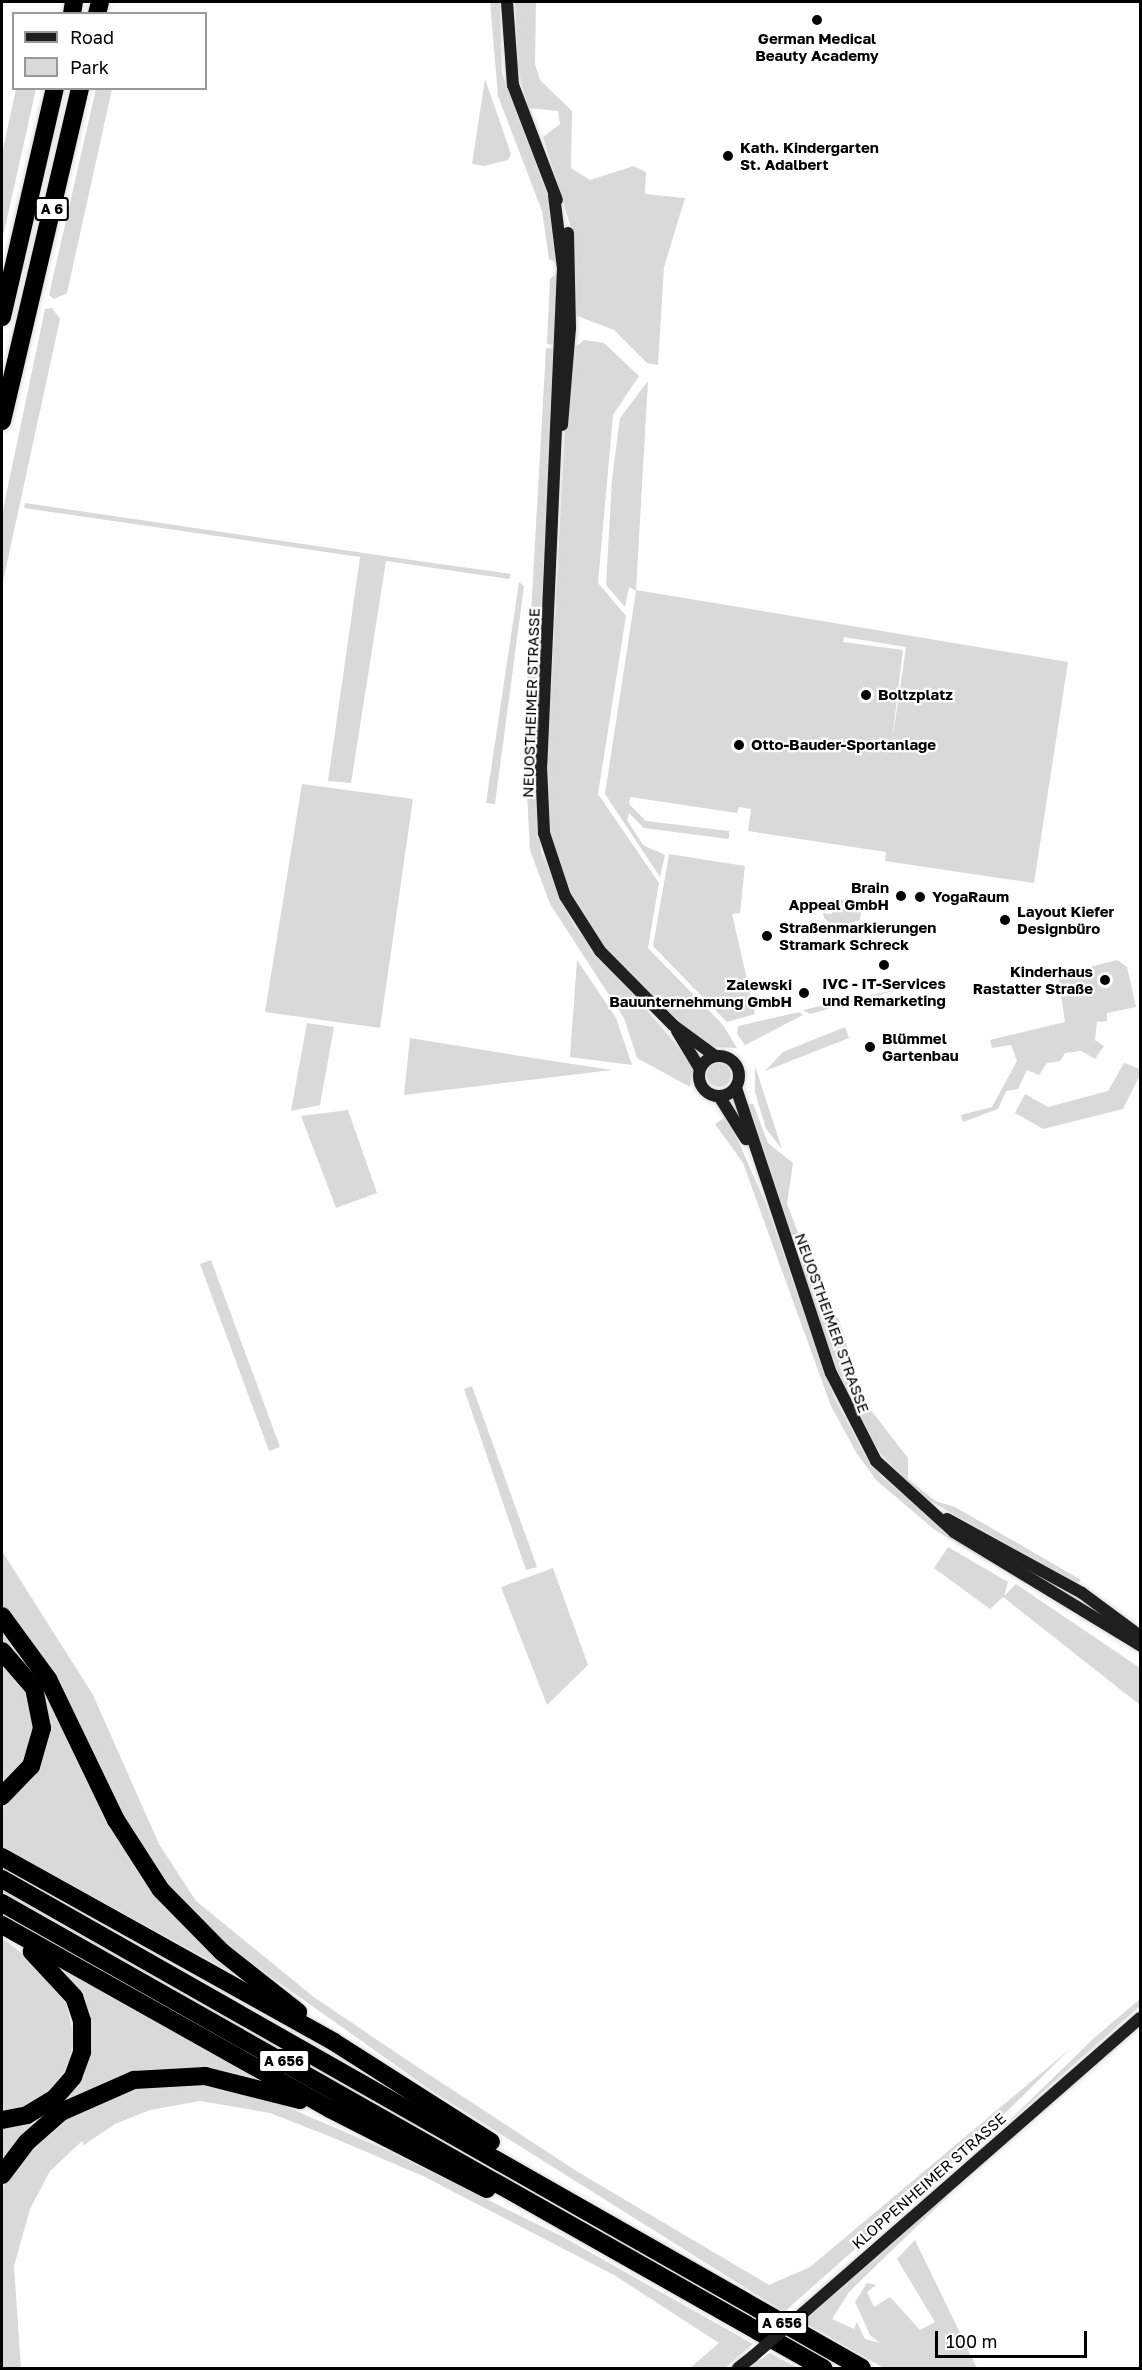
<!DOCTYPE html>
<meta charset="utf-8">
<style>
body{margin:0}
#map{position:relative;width:1142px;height:2370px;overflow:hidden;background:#fff;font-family:"Golos Text",sans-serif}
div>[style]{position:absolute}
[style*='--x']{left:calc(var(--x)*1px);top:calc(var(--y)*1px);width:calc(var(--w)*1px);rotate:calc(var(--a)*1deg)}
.green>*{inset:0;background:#d9d9d9}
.round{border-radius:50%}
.roads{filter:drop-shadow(0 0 2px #dbdbdb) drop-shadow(0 0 2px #dbdbdb)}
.secondary>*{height:12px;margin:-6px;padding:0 6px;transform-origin:6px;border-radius:6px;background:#1f1f1f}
.secondary>.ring{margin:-6px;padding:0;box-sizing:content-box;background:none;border:12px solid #1f1f1f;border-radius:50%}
.motorway>*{height:18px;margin:-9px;padding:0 9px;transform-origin:9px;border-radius:9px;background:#000}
.secondary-bridge>*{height:12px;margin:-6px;padding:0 6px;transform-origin:6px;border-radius:6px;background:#1f1f1f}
.dots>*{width:16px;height:16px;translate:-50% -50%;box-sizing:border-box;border:3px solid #fff;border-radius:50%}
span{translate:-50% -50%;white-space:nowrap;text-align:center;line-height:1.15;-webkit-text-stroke:4.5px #fff;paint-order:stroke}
.shield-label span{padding:2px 4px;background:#fff;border:2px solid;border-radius:4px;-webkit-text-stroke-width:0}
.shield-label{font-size:14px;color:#000;font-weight:700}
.poi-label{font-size:15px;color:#000;font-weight:700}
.left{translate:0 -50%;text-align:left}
.right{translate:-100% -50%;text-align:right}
.street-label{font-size:15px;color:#000}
.frame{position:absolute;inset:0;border:3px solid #000;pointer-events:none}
.legend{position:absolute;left:12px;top:12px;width:195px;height:78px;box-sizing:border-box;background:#fff;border:2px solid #999;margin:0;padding:8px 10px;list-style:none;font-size:18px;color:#000}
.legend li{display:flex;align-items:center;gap:12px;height:30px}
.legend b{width:30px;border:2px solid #999}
.scale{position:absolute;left:935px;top:2331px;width:152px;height:27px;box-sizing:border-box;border:3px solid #000;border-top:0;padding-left:8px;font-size:18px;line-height:21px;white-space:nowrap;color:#000;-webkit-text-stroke:4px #fff;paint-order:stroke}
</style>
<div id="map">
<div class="green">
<div style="clip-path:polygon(490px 2px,500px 2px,502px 74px,552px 207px,556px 262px,549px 259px,542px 211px,498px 96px)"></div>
<div style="clip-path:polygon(515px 2px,536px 2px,535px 64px,540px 80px,572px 111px,571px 168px,590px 180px,634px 166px,646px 172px,645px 194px,685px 198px,664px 267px,658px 365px,647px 363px,614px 330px,575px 315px,572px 231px,543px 137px,560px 124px,558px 111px,528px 108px,518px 69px)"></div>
<div style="clip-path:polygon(485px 79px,511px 154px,508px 160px,484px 166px,472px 164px)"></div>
<div style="clip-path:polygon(16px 89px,36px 89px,2px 241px,2px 154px)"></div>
<div style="clip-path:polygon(96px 89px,112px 89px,67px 293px,54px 299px,49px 295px)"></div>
<div style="clip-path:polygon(555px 275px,558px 276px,557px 345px,547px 344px,550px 279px)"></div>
<div style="clip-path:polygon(52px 308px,60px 319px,2px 586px,2px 515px,45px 309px)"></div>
<div style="clip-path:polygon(584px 340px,604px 343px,639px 376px,613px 415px,598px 583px,626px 616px,598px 794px,659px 883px,648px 948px,723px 1025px,737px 1048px,712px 1047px,684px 1027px,609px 952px,567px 890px,550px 839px,545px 803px,565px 427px,572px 350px)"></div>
<div style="clip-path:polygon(546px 348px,556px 349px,534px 774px,541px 852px,574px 926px,687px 1057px,693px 1069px,690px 1087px,637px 1058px,624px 1018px,550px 904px,530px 850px,524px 737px)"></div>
<div style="clip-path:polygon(evenodd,648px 381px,636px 590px,1068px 662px,1034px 883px,885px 861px,886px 852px,748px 831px,751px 809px,739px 807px,737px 813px,630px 797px,629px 804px,646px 821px,729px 831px,729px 839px,644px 828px,629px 813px,627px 820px,643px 845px,665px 855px,660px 877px,605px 794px,636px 591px,629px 587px,625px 607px,606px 585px,612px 479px,620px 418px,648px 381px,844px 637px,906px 647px,891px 749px,903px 650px,843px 642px,844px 637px)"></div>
<div style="clip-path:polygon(25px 503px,425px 562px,511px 574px,509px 579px,386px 561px,351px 783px,328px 781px,360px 557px,24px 508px)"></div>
<div style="clip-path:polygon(519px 582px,524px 586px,495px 804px,486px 803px)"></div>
<div style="clip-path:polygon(302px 784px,413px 799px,380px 1028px,265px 1012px)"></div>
<div style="clip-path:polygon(669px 854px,745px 866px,740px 913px,732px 914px,755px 1014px,727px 1022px,653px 946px)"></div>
<div style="clip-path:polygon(833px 899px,862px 902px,860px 920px,835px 928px,824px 918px,823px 913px,832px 914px)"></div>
<div style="clip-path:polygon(577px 960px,616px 1018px,632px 1065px,570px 1057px)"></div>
<div style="clip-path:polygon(1117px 960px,1127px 967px,1136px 1007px,1107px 1013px,1107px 1021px,1097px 1022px,1095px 1040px,1104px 1046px,1095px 1059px,1081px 1051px,1065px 1053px,1060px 1061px,1047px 1063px,1039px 1075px,1027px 1070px,1018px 1089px,1006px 1091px,998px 1109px,963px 1122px,961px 1115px,992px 1107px,1017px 1061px,1011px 1045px,992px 1048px,990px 1040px,1065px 1022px,1058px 975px)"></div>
<div style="clip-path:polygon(908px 987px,810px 1014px,803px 1010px)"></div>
<div style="clip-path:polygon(799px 1012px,803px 1015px,745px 1045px,737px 1034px,738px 1026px)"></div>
<div style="clip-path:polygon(307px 1023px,334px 1027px,320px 1105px,291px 1111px)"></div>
<div style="clip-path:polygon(845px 1027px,849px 1038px,765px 1071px,783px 1052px)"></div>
<div style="clip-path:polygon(410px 1038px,533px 1058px,612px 1070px,404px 1095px)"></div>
<div style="clip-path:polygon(1124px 1063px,1140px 1069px,1140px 1075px,1123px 1109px,1043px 1129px,1015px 1113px,1025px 1094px,1048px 1107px,1108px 1091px)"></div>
<div class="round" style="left:707px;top:1063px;width:24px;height:24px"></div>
<div style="clip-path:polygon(755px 1066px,782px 1149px,766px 1129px,755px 1092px)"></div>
<div style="clip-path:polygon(745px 1104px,753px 1104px,768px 1143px,793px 1163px,787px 1204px,826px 1306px,839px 1319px,863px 1400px,908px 1458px,908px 1479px,935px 1501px,955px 1507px,1081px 1580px,1077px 1583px,914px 1492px,865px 1435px,826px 1343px)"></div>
<div style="clip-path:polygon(348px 1110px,377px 1193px,336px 1208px,301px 1116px)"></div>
<div style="clip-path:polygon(727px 1116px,766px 1204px,834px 1397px,862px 1450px,880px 1475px,935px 1521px,1087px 1613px,1084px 1618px,935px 1530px,877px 1481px,857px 1454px,831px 1406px,743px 1163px,715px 1124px)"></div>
<div style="clip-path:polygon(211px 1260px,280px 1447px,269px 1451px,200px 1264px)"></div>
<div style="clip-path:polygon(472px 1386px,537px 1567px,526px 1570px,464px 1389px)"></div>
<div style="clip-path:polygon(948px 1547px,1008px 1582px,1004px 1596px,1016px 1584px,1140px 1668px,1140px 1705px,1003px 1597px,990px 1609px,934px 1568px)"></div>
<div style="clip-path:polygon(2px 1551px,93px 1695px,159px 1844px,196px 1901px,315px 1998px,416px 2066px,578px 2172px,769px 2285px,810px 2267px,1070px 2049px,975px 2143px,784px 2312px,432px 2091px,208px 1932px,147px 1861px,29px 1640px,2px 1606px)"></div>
<div style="clip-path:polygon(553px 1568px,588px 1665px,547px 1705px,501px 1587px)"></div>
<div style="clip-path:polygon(2px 1625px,25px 1655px,81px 1758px,231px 1972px,2px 1847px,2px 1801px,47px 1721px,2px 1646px)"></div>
<div style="clip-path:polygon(2px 1662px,27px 1693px,33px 1730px,25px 1759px,2px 1786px)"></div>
<div style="clip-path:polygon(2px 1887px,644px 2251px,641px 2256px,2px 1895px)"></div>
<div style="clip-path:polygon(2px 1938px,40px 1967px,65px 2000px,74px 2038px,68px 2066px,48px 2093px,22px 2108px,2px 2111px)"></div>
<div style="clip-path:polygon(60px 1968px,273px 2087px,113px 2081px,2px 2166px,2px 2125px,78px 2078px,71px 1981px)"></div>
<div style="clip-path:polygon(1140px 1999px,1140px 2006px,1002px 2128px,1094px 2038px)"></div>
<div style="clip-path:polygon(189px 2082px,264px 2097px,391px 2152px,563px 2237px,753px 2344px,725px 2368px,690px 2368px,719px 2343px,614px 2275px,423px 2176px,329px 2136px,270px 2113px,200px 2101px,150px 2110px,115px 2124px,84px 2145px,82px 2141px,50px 2171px,30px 2209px,14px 2266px,21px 2368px,2px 2368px,2px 2190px,12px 2171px,68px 2116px,132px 2088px)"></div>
<div style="clip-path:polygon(944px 2193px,947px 2197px,849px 2292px,832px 2319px,854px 2329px,857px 2322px,865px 2339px,880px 2343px,870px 2335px,855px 2302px,867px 2283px,876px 2285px,867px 2292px,874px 2307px,890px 2297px,920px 2330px,935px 2322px,897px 2259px,915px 2240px,977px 2368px,884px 2368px,803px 2322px)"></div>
<div style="clip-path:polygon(770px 2353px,788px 2363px,799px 2368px,748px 2368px)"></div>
</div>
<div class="roads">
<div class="secondary">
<div style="--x:507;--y:2;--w:83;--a:85.9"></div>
<div style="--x:513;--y:85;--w:123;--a:69.1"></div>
<div style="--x:554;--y:195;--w:74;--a:83"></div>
<div style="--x:563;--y:268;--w:498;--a:92.5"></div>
<div style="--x:541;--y:766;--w:67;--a:87.4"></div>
<div style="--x:544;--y:833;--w:66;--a:71.6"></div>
<div style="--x:565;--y:896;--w:65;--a:57.5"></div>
<div style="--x:600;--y:951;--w:104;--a:45.4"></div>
<div style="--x:673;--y:1025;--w:52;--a:36.4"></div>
<div style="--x:562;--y:425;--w:97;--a:-85.3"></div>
<div style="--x:570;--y:328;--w:95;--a:-91.2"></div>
<div style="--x:677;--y:1031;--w:44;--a:58.8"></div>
<div class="ring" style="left:699px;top:1056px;width:28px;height:28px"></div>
<div style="--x:736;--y:1088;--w:300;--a:71.6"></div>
<div style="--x:831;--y:1373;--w:99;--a:62.9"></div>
<div style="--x:876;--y:1461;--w:105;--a:42.3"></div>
<div style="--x:954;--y:1532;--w:218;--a:31.3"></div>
<div style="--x:719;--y:1096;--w:51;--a:57.9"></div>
<div style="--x:947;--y:1519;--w:154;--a:28.7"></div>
<div style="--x:1082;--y:1593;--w:72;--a:36.6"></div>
<div style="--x:803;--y:2313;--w:448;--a:-41.2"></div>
<div style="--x:738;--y:2368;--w:18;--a:-38"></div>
</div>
<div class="motorway">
<div style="--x:72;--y:14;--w:12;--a:-81"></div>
<div style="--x:97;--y:14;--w:12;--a:-76"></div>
<div style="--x:2;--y:317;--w:235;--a:-77"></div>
<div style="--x:2;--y:421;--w:342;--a:-76.8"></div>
<div style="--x:2;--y:1616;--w:78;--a:53.9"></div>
<div style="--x:48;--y:1679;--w:157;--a:64.3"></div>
<div style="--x:116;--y:1820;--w:83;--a:57.3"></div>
<div style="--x:161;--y:1890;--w:87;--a:45.5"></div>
<div style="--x:222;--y:1952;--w:97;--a:38.3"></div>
<div style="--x:2;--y:1651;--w:49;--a:49.1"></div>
<div style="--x:34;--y:1688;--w:41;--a:78.7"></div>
<div style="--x:42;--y:1728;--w:40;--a:106"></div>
<div style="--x:31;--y:1766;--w:42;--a:134"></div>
<div style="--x:2;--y:1857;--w:380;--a:29.1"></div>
<div style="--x:334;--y:2042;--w:186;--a:32.5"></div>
<div style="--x:2;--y:1879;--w:989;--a:29.62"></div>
<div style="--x:2;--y:1903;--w:944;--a:29.53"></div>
<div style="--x:2;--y:1925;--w:376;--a:29.3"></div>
<div style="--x:330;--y:2109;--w:176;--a:27"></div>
<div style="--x:2;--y:2120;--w:25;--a:-11"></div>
<div style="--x:27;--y:2115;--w:31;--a:-31"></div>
<div style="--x:54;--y:2099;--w:29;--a:-49"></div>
<div style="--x:73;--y:2077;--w:27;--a:-70"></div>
<div style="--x:82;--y:2052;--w:31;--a:-90"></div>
<div style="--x:82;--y:2021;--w:25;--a:-108"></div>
<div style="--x:74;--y:1997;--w:62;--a:-133"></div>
<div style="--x:2;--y:2175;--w:41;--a:-52.9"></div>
<div style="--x:27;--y:2142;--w:45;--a:-41.4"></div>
<div style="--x:61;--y:2112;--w:80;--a:-23.7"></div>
<div style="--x:134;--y:2080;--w:71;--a:-3.2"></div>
<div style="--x:205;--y:2076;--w:98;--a:14.2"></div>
</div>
</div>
<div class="secondary-bridge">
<div style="--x:752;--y:2357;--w:67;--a:-40.8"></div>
</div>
<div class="dots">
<div style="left:817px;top:20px;background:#000"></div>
<div style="left:728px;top:156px;background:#000"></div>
<div style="left:866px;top:695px;background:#000"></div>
<div style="left:739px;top:745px;background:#000"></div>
<div style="left:901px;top:896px;background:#000"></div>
<div style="left:920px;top:897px;background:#000"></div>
<div style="left:1005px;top:920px;background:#000"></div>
<div style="left:767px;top:936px;background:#000"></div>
<div style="left:884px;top:965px;background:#000"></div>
<div style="left:1105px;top:980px;background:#000"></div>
<div style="left:804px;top:993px;background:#000"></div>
<div style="left:870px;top:1047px;background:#000"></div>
</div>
<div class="shield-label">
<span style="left:52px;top:209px">A 6</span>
<span style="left:284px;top:2061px">A 656</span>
<span style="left:782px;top:2323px">A 656</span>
</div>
<div class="poi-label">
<span style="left:817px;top:47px">German Medical<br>Beauty Academy</span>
<span class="left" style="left:740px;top:156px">Kath. Kindergarten<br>St. Adalbert</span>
<span class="left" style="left:878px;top:695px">Boltzplatz</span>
<span class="left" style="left:751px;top:745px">Otto-Bauder-Sportanlage</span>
<span class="right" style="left:889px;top:896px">Brain<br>Appeal GmbH</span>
<span class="left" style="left:932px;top:897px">YogaRaum</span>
<span class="left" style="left:1017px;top:920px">Layout Kiefer<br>Designbüro</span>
<span class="left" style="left:779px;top:936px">Straßenmarkierungen<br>Stramark Schreck</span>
<span class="right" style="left:1093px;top:980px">Kinderhaus<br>Rastatter Straße</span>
<span style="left:884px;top:992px">IVC - IT-Services<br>und Remarketing</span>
<span class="right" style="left:792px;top:993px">Zalewski<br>Bauunternehmung GmbH</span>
<span class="left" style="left:882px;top:1047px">Blümmel<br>Gartenbau</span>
</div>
<div class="street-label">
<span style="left:531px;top:703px;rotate:-88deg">NEUOSTHEIMER STRASSE</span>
<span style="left:832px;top:1323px;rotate:70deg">NEUOSTHEIMER STRASSE</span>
<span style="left:929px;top:2181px;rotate:-41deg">KLOPPENHEIMER STRASSE</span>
</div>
<div class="frame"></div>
<ul class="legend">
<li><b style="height:8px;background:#1f1f1f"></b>Road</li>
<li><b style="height:16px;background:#d9d9d9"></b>Park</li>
</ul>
<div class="scale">100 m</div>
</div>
